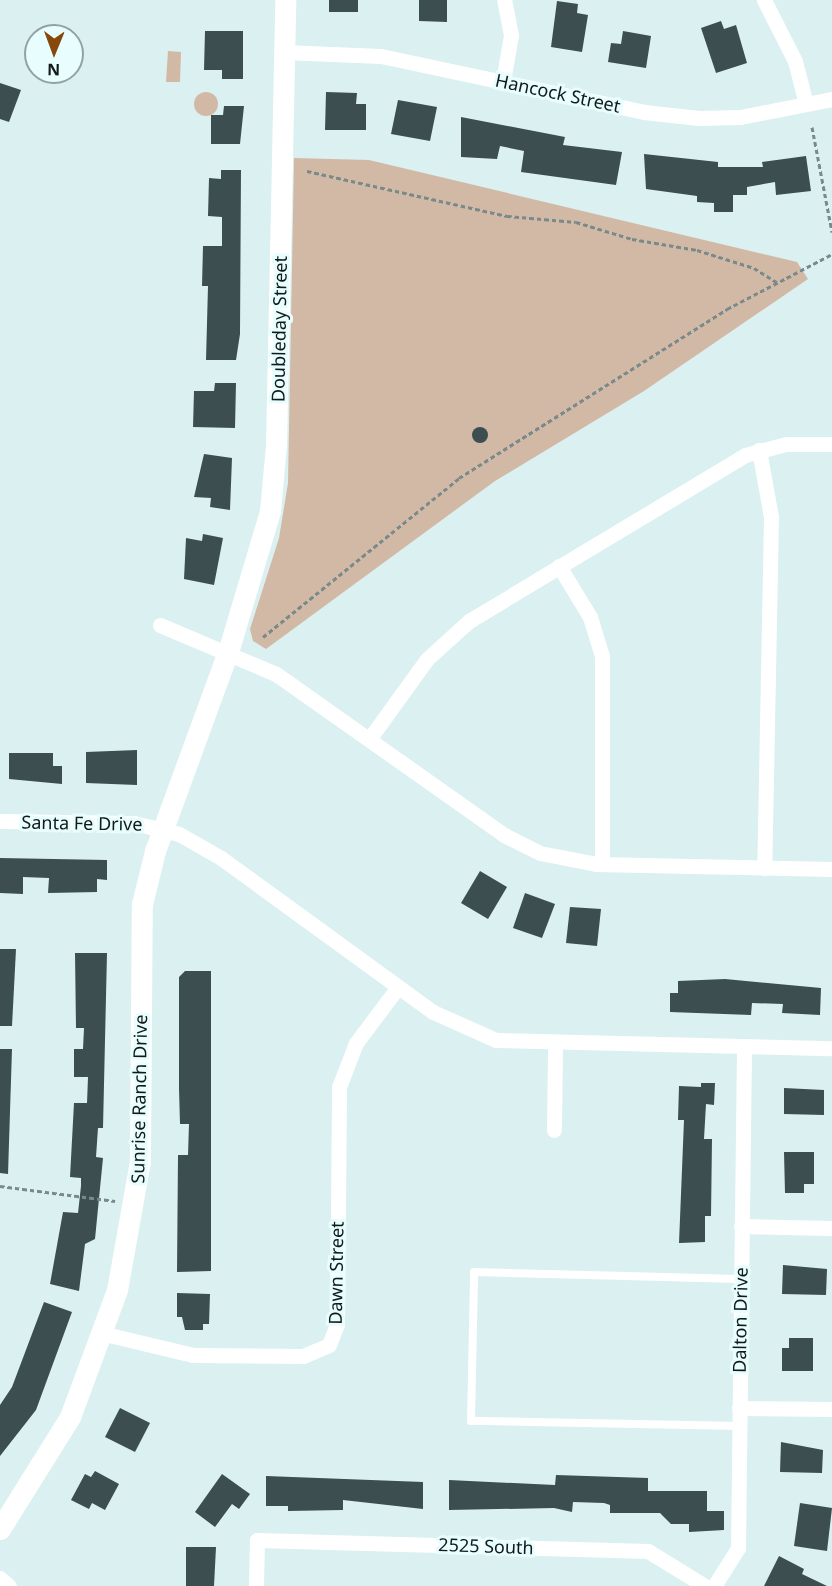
<!DOCTYPE html>
<style>
body{margin:0}
#map{position:relative;width:832px;height:1586px;overflow:hidden;background:#daf0f1;font-family:"Noto Sans",sans-serif}
div>[style]{position:absolute}
[style*='--x']{left:calc(var(--x)*1px);top:calc(var(--y)*1px);width:calc(var(--w)*1px);rotate:calc(var(--a)*1deg)}
.green>*{inset:0;background:#d2b9a6}
.round{border-radius:50%}
.building>*{inset:0;background:#3c4e4f}
.path>*{height:3px;margin-top:-1.5px;transform-origin:0;background:repeating-linear-gradient(90deg,#7a898a 0 4.5px,transparent 0 7.5px)}
.lane>*{height:8px;margin:-4px;padding:0 4px;transform-origin:4px;border-radius:4px;background:#fff}
.street>*{height:15px;margin:-7.5px;padding:0 7.5px;transform-origin:7.5px;border-radius:7.5px;background:#fff}
.secondary>*{height:21px;margin:-10.5px;padding:0 10.5px;transform-origin:10.5px;border-radius:10.5px;background:#fff}
span{translate:-50% -50%;white-space:nowrap;text-align:center;line-height:1.15;-webkit-text-stroke:6px #e8fdfe;paint-order:stroke}
.street-label{font-size:18px;color:#12191a}
.north{position:absolute;left:24px;top:24px;width:60px;height:60px;box-sizing:border-box;background:#e8fdfe;border:2px solid #92a2a3;border-radius:50%;rotate:181deg;font-size:16px;font-weight:700;line-height:24px;text-align:center;color:#12191a}
.north::after{content:'';display:block;margin:auto;width:21px;height:27px;background:#874909;clip-path:polygon(50% 0,100% 100%,50% 72%,0 100%)}
</style>
<div id="map">
<div class="green">
<div style="clip-path:polygon(168px 51px,181px 52px,180px 82px,166px 82px)"></div>
<div class="round" style="left:194px;top:92px;width:24px;height:24px"></div>
<div style="clip-path:polygon(294px 158px,369px 160px,797px 262px,808px 279px,644px 391px,495px 481px,266px 649px,253px 641px,250px 629px,279px 538px,288px 483px)"></div>
</div>
<div class="building">
<div style="clip-path:polygon(329px 0,358px 0,358px 12px,329px 12px)"></div>
<div style="clip-path:polygon(419px 0,447px 0,447px 22px,419px 21px)"></div>
<div style="clip-path:polygon(557px 1px,578px 4px,577px 13px,588px 15px,582px 52px,551px 47px)"></div>
<div style="clip-path:polygon(721px 21px,724px 29px,736px 25px,747px 63px,716px 73px,701px 28px)"></div>
<div style="clip-path:polygon(205px 31px,243px 31px,243px 79px,222px 79px,222px 70px,204px 70px)"></div>
<div style="clip-path:polygon(623px 31px,651px 36px,646px 68px,608px 62px,611px 43px,621px 44px)"></div>
<div style="clip-path:polygon(0 83px,21px 90px,9px 122px,0 119px)"></div>
<div style="clip-path:polygon(326px 92px,357px 93px,356px 104px,366px 104px,366px 130px,325px 130px)"></div>
<div style="clip-path:polygon(398px 100px,437px 107px,430px 141px,391px 134px)"></div>
<div style="clip-path:polygon(224px 106px,244px 106px,240px 144px,211px 144px,211px 115px,223px 115px)"></div>
<div style="clip-path:polygon(461px 117px,565px 137px,563px 145px,622px 152px,616px 185px,521px 172px,524px 151px,500px 146px,497px 159px,461px 157px)"></div>
<div style="clip-path:polygon(644px 154px,718px 162px,718px 167px,763px 167px,762px 162px,806px 156px,811px 191px,776px 195px,775px 182px,747px 187px,747px 195px,733px 195px,733px 212px,714px 212px,714px 203px,697px 202px,697px 196px,646px 189px)"></div>
<div style="clip-path:polygon(221px 170px,241px 170px,240px 334px,236px 360px,206px 360px,208px 286px,202px 286px,203px 246px,222px 246px,222px 217px,208px 216px,209px 178px,221px 179px)"></div>
<div style="clip-path:polygon(215px 383px,236px 383px,235px 428px,193px 427px,194px 391px,214px 391px)"></div>
<div class="round" style="left:472px;top:427px;width:16px;height:16px"></div>
<div style="clip-path:polygon(204px 454px,232px 458px,230px 510px,210px 507px,211px 498px,194px 497px)"></div>
<div style="clip-path:polygon(203px 534px,223px 538px,214px 585px,184px 579px,186px 538px,202px 541px)"></div>
<div style="clip-path:polygon(137px 750px,137px 785px,86px 783px,86px 752px)"></div>
<div style="clip-path:polygon(9px 753px,53px 753px,53px 766px,62px 766px,62px 784px,9px 779px)"></div>
<div style="clip-path:polygon(0 858px,107px 860px,107px 880px,97px 879px,97px 892px,48px 893px,49px 878px,23px 877px,23px 894px,0 893px)"></div>
<div style="clip-path:polygon(480px 871px,507px 887px,488px 919px,461px 903px)"></div>
<div style="clip-path:polygon(525px 893px,555px 904px,542px 938px,513px 928px)"></div>
<div style="clip-path:polygon(570px 907px,601px 909px,597px 946px,566px 943px)"></div>
<div style="clip-path:polygon(0 949px,16px 949px,12px 1026px,0 1026px)"></div>
<div style="clip-path:polygon(75px 953px,107px 953px,103px 1128px,98px 1128px,96px 1157px,103px 1158px,95px 1239px,85px 1244px,79px 1291px,50px 1284px,63px 1212px,78px 1213px,81px 1186px,81px 1178px,70px 1177px,74px 1103px,87px 1103px,88px 1077px,74px 1077px,74px 1049px,83px 1049px,84px 1028px,76px 1028px)"></div>
<div style="clip-path:polygon(185px 971px,211px 971px,211px 1271px,177px 1272px,178px 1155px,188px 1155px,189px 1124px,180px 1124px,179px 1089px,179px 977px)"></div>
<div style="clip-path:polygon(725px 979px,821px 988px,820px 1015px,782px 1013px,783px 1004px,752px 1003px,751px 1015px,670px 1012px,670px 993px,678px 993px,678px 981px)"></div>
<div style="clip-path:polygon(0 1049px,12px 1049px,8px 1174px,0 1173px)"></div>
<div style="clip-path:polygon(701px 1083px,715px 1083px,714px 1105px,706px 1104px,704px 1139px,712px 1139px,711px 1216px,705px 1216px,705px 1242px,679px 1243px,684px 1120px,678px 1120px,679px 1086px,701px 1087px)"></div>
<div style="clip-path:polygon(784px 1088px,824px 1090px,824px 1115px,784px 1114px)"></div>
<div style="clip-path:polygon(784px 1152px,814px 1152px,814px 1184px,804px 1184px,804px 1193px,785px 1193px)"></div>
<div style="clip-path:polygon(783px 1265px,827px 1269px,826px 1295px,782px 1294px)"></div>
<div style="clip-path:polygon(177px 1293px,210px 1294px,209px 1324px,203px 1324px,203px 1330px,185px 1330px,182px 1317px,177px 1317px)"></div>
<div style="clip-path:polygon(44px 1302px,72px 1312px,36px 1410px,0 1456px,0 1405px,12px 1387px)"></div>
<div style="clip-path:polygon(789px 1338px,813px 1338px,813px 1371px,782px 1371px,782px 1348px,789px 1348px)"></div>
<div style="clip-path:polygon(120px 1408px,150px 1423px,135px 1452px,105px 1437px)"></div>
<div style="clip-path:polygon(781px 1442px,823px 1450px,822px 1473px,780px 1472px)"></div>
<div style="clip-path:polygon(95px 1471px,119px 1484px,105px 1510px,92px 1503px,89px 1509px,71px 1500px,85px 1474px,91px 1477px)"></div>
<div style="clip-path:polygon(222px 1474px,250px 1494px,239px 1509px,232px 1504px,215px 1527px,195px 1512px)"></div>
<div style="clip-path:polygon(556px 1475px,648px 1478px,648px 1491px,707px 1491px,707px 1511px,724px 1511px,724px 1530px,689px 1532px,689px 1524px,671px 1524px,660px 1513px,610px 1513px,610px 1505px,604px 1503px,573px 1502px,572px 1512px,554px 1508px,449px 1510px,449px 1480px,555px 1485px)"></div>
<div style="clip-path:polygon(266px 1476px,423px 1482px,423px 1509px,343px 1500px,343px 1510px,288px 1511px,288px 1506px,266px 1506px)"></div>
<div style="clip-path:polygon(800px 1503px,832px 1508px,827px 1551px,794px 1546px)"></div>
<div style="clip-path:polygon(186px 1547px,216px 1547px,214px 1586px,186px 1586px)"></div>
<div style="clip-path:polygon(779px 1556px,804px 1569px,802px 1574px,827px 1586px,764px 1586px)"></div>
</div>
<div class="path">
<div style="--x:812;--y:127;--w:107;--a:79.2"></div>
<div style="--x:307;--y:171;--w:205;--a:12.7"></div>
<div style="--x:507;--y:216;--w:69;--a:5"></div>
<div style="--x:576;--y:222;--w:59;--a:16.9"></div>
<div style="--x:632;--y:239;--w:66;--a:9.6"></div>
<div style="--x:697;--y:250;--w:60;--a:17.5"></div>
<div style="--x:754;--y:268;--w:28;--a:32"></div>
<div style="--x:263;--y:637;--w:252;--a:-39"></div>
<div style="--x:459;--y:478;--w:317;--a:-32.2"></div>
<div style="--x:727;--y:309;--w:119;--a:-27.6"></div>
<div style="--x:0;--y:1186;--w:116;--a:7.4"></div>
</div>
<div class="lane">
<div style="--x:739;--y:1426;--w:268;--a:-178.9"></div>
<div style="--x:471;--y:1421;--w:149;--a:-88.8"></div>
<div style="--x:474;--y:1272;--w:266;--a:1.5"></div>
</div>
<div class="street">
<div style="--x:764;--y:0;--w:68;--a:63.1"></div>
<div style="--x:795;--y:61;--w:44;--a:75.7"></div>
<div style="--x:284;--y:52;--w:97;--a:2.4"></div>
<div style="--x:381;--y:56;--w:269;--a:12"></div>
<div style="--x:644;--y:112;--w:55;--a:6.2"></div>
<div style="--x:699;--y:118;--w:41;--a:-1.4"></div>
<div style="--x:740;--y:117;--w:94;--a:-11.1"></div>
<div style="--x:503;--y:81;--w:47;--a:-80.1"></div>
<div style="--x:511;--y:35;--w:36;--a:-101"></div>
<div style="--x:759;--y:450;--w:68;--a:79.8"></div>
<div style="--x:771;--y:517;--w:351;--a:91.1"></div>
<div style="--x:559;--y:566;--w:60;--a:58.7"></div>
<div style="--x:590;--y:617;--w:41;--a:72.9"></div>
<div style="--x:602;--y:656;--w:208;--a:90"></div>
<div style="--x:160;--y:625;--w:126;--a:22.9"></div>
<div style="--x:276;--y:674;--w:279;--a:35.2"></div>
<div style="--x:504;--y:835;--w:40;--a:26.6"></div>
<div style="--x:540;--y:853;--w:57;--a:11.1"></div>
<div style="--x:596;--y:864;--w:236;--a:1.2"></div>
<div style="--x:370;--y:738;--w:97;--a:-54.2"></div>
<div style="--x:427;--y:659;--w:57;--a:-42.1"></div>
<div style="--x:469;--y:621;--w:322;--a:-31"></div>
<div style="--x:745;--y:455;--w:42;--a:-15"></div>
<div style="--x:786;--y:444;--w:46;--a:0"></div>
<div style="--x:0;--y:821;--w:134;--a:0.9"></div>
<div style="--x:134;--y:823;--w:46;--a:13.7"></div>
<div style="--x:179;--y:834;--w:48;--a:29.7"></div>
<div style="--x:221;--y:858;--w:262;--a:36"></div>
<div style="--x:433;--y:1012;--w:69;--a:24"></div>
<div style="--x:496;--y:1040;--w:336;--a:1.4"></div>
<div style="--x:554;--y:1130;--w:86;--a:-89.3"></div>
<div style="--x:741;--y:1226;--w:91;--a:1.3"></div>
<div style="--x:105;--y:1334;--w:90;--a:13.4"></div>
<div style="--x:193;--y:1355;--w:110;--a:0.5"></div>
<div style="--x:303;--y:1356;--w:28;--a:-23"></div>
<div style="--x:329;--y:1345;--w:22;--a:-69"></div>
<div style="--x:337;--y:1324;--w:237;--a:-89.5"></div>
<div style="--x:339;--y:1087;--w:47;--a:-68.9"></div>
<div style="--x:356;--y:1043;--w:70;--a:-53.1"></div>
<div style="--x:739;--y:1408;--w:93;--a:0.6"></div>
<div style="--x:0;--y:1578;--w:12;--a:42"></div>
<div style="--x:256;--y:1586;--w:46;--a:-88.8"></div>
<div style="--x:257;--y:1540;--w:391;--a:1.6"></div>
<div style="--x:648;--y:1551;--w:67;--a:31.6"></div>
<div style="--x:714;--y:1586;--w:45;--a:-57.7"></div>
<div style="--x:738;--y:1548;--w:501;--a:-89.31"></div>
</div>
<div class="secondary">
<div style="--x:0;--y:1529;--w:132;--a:-58"></div>
<div style="--x:70;--y:1417;--w:135;--a:-69.7"></div>
<div style="--x:117;--y:1290;--w:131;--a:-79.9"></div>
<div style="--x:140;--y:1161;--w:257;--a:-89.6"></div>
<div style="--x:142;--y:904;--w:55;--a:-76.2"></div>
<div style="--x:155;--y:851;--w:212;--a:-69.9"></div>
<div style="--x:228;--y:652;--w:147;--a:-73.4"></div>
<div style="--x:270;--y:511;--w:66;--a:-84.8"></div>
<div style="--x:276;--y:445;--w:445;--a:-88.8"></div>
</div>
<div class="street-label">
<span style="left:558px;top:93px;rotate:12deg">Hancock Street</span>
<span style="left:279px;top:329px;rotate:-89deg">Doubleday Street</span>
<span style="left:82px;top:823px;rotate:1deg">Santa Fe Drive</span>
<span style="left:139px;top:1099px;rotate:-89deg">Sunrise Ranch Drive</span>
<span style="left:336px;top:1273px;rotate:-89deg">Dawn Street</span>
<span style="left:740px;top:1320px;rotate:-89deg">Dalton Drive</span>
<span style="left:486px;top:1546px;rotate:2deg">2525 South</span>
</div>
<div class="north">N</div>
</div>
